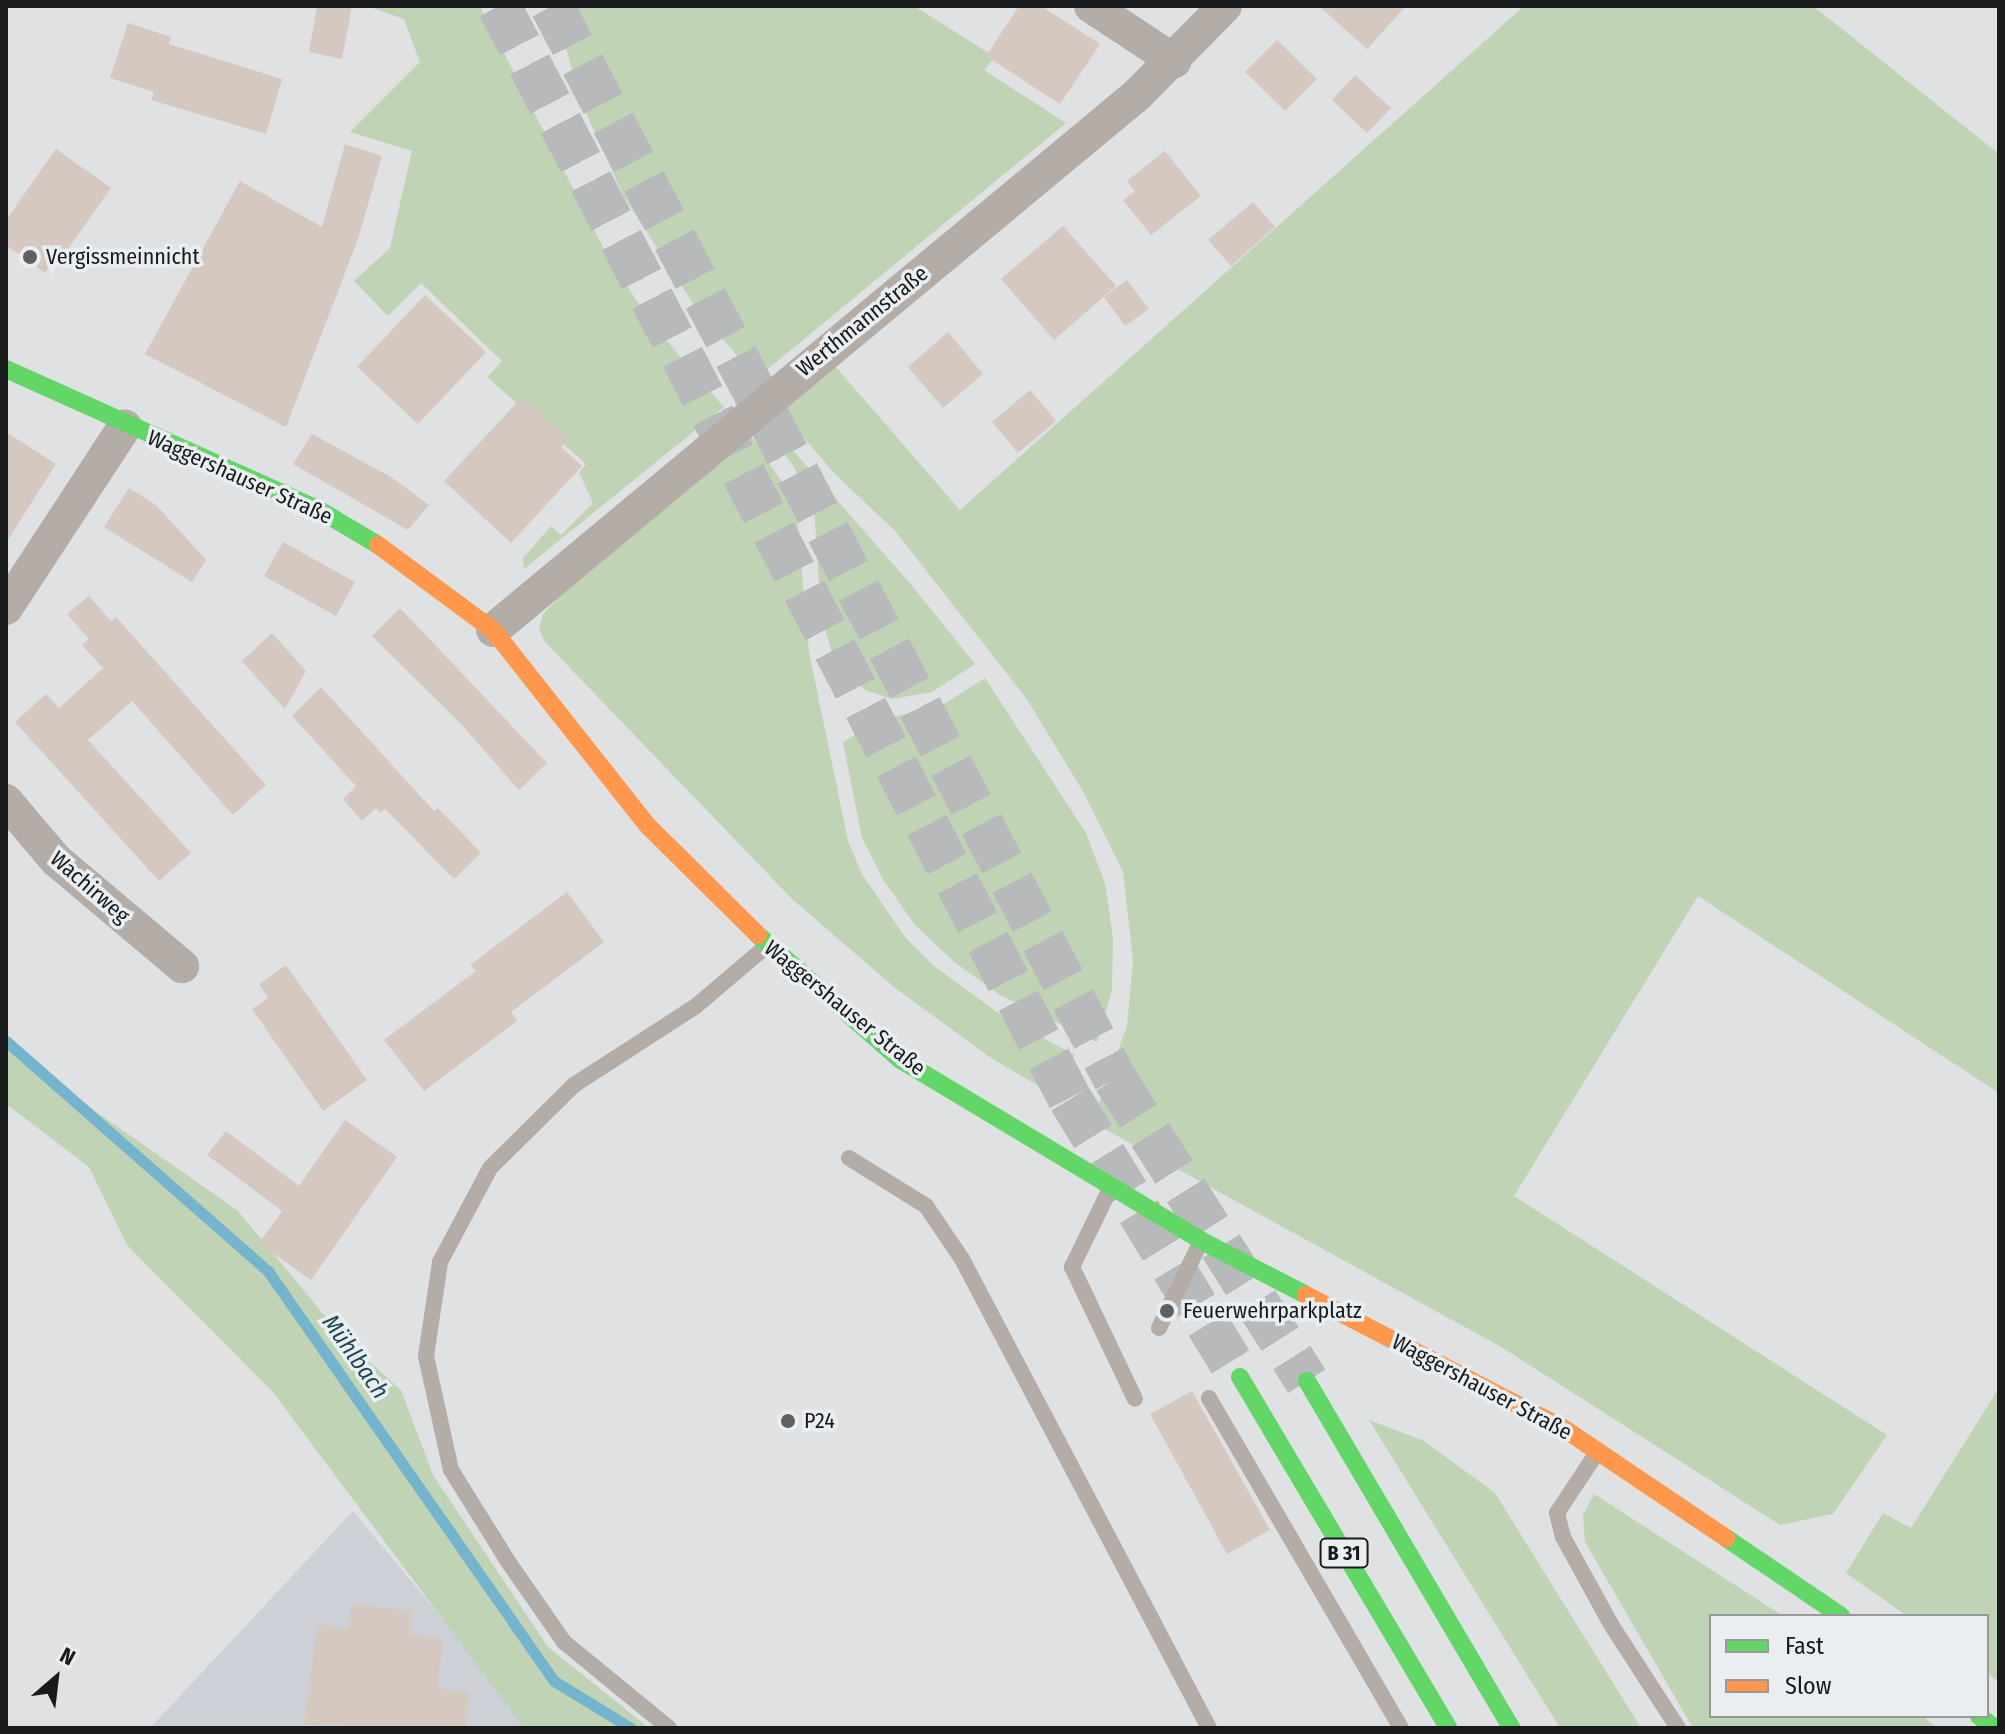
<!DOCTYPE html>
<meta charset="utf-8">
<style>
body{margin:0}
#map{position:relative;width:2005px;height:1734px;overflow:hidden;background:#dfe1e3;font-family:"Fira Sans Condensed",sans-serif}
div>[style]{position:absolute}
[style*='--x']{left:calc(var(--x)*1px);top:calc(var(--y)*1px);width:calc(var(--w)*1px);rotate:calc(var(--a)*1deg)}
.built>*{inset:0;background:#cdd1d7}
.green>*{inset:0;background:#c0d3b5}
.stream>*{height:11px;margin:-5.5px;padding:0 5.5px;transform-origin:5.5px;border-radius:5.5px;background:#75b4cd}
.building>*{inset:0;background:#d5c8c1}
.highway-tunnel>*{height:44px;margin-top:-22px;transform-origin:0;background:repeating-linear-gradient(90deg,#b7b9bb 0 44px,transparent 0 66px)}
.lane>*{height:16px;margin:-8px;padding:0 8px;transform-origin:8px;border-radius:8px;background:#b4aca7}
.street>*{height:34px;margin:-17px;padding:0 17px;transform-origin:17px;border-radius:17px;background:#b4aca7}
.fast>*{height:18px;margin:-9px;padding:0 9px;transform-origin:9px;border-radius:9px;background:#63d668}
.slow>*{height:18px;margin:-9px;padding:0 9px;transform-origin:9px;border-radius:9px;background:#ff974d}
.dots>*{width:22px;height:22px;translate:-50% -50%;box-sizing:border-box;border:4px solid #ebeef1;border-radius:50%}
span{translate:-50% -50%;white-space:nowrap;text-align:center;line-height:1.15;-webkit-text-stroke:7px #ebeef1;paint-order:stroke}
.shield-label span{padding:2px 6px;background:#ebeef1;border:2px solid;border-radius:6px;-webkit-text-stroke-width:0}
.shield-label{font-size:20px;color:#191a1b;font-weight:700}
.poi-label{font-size:22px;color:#191a1b}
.left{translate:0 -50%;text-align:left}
.street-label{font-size:22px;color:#191a1b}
.water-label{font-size:24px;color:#1f4756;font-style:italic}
.frame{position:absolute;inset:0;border:8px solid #191a1b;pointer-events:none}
.legend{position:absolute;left:1709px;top:1614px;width:280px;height:104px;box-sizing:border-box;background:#ebeef1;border:2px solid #97999b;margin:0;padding:10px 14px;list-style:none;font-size:24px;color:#191a1b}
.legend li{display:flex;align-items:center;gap:16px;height:40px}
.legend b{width:40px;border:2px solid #97999b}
.north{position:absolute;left:16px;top:1638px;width:80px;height:80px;-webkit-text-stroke:6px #ebeef1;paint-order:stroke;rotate:28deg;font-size:22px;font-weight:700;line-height:32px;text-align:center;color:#191a1b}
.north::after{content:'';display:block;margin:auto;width:28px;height:36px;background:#191a1b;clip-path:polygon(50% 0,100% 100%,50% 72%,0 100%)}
</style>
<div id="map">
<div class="built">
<div style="clip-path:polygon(353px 1511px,533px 1728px,150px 1728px)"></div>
</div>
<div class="green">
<div style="clip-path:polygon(367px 6px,480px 6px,608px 257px,652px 324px,724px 407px,524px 569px,523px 558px,551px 526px,561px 535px,593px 503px,579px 472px,586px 464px,487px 377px,502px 361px,421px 283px,388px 316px,354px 281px,390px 248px,412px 151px,350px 132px,420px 62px,404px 19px)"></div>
<div style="clip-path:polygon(554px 6px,914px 6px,995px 57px,984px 70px,1066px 123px,757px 378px,698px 311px,624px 197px,582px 104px)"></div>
<div style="clip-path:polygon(1524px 6px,1813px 6px,1999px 154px,1999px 1093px,1698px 896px,1514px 1196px,1887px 1435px,1833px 1514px,1780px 1525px,1503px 1348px,1092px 1122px,1127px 1026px,1133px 960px,1123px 872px,1084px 793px,1026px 698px,896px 532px,834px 473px,780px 410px,835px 366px,960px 510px)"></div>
<div style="clip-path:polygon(766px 420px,909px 582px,975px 664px,932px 692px,892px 699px,865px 690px,836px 666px,821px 616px,814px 507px,792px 464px,761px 424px)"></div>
<div style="clip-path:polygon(751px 436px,796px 503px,809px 652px,848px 841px,862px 874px,905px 937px,934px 966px,1004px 1017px,1075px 1055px,1048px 1092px,988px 1056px,894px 987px,792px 899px,545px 642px,539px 628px,543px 614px,559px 597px)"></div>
<div style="clip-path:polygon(985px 678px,1086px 833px,1105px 883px,1113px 938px,1112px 991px,1097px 1042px,1000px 995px,953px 961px,915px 925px,884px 881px,862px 838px,843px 742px,880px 720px,941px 706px)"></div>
<div style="clip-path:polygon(6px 1049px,237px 1210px,344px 1339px,401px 1390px,433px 1475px,548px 1647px,649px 1728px,524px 1728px,272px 1391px,127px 1245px,89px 1167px,6px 1104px)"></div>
<div style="clip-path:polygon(1999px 1388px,1999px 1682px,1987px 1673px,1987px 1616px,1907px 1616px,1846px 1573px,1883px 1513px,1911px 1528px)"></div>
<div style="clip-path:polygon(1369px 1420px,1424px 1441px,1495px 1493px,1641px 1728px,1560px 1728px)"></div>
<div style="clip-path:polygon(1594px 1494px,1783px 1616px,1711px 1616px,1711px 1716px,1922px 1716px,1938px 1728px,1693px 1728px,1585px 1542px,1583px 1515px)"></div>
</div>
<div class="stream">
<div style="--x:6;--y:1041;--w:349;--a:41.3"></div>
<div style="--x:268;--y:1271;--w:500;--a:55.1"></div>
<div style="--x:554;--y:1681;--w:90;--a:31.4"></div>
</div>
<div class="building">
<div style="clip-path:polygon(317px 6px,352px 6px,342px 59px,309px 52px)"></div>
<div style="clip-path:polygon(1019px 6px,1041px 6px,1100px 44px,1060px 104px,986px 56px)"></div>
<div style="clip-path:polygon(1319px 6px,1406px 6px,1367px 49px)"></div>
<div style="clip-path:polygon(128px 23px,171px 37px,169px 44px,282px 79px,266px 134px,151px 100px,154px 92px,110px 78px)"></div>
<div style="clip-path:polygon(1277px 40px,1317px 79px,1285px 111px,1245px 72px)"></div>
<div style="clip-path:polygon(1355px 75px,1391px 108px,1367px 133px,1332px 100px)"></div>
<div style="clip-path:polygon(345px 144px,382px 156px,358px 239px,286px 427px,145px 354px,240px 181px,322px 227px)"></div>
<div style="clip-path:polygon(56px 149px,111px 188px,63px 256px,59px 252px,45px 273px,6px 245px,6px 220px)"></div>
<div style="clip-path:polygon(1165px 151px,1201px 196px,1151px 235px,1123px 200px,1135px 191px,1127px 181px)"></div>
<div style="clip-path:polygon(1253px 202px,1275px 227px,1231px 266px,1208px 240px)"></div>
<div style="clip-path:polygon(1063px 226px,1116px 286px,1054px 340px,1001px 279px)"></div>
<div style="clip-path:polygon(1127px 280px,1149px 309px,1125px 326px,1104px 297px)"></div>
<div style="clip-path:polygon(425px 295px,486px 352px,418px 424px,357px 367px)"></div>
<div style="clip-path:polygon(948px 332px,983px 374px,943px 408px,908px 367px)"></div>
<div style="clip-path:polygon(1030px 390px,1056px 421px,1018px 453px,992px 422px)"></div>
<div style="clip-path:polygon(522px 397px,568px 439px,561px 447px,582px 466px,511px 543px,444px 481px)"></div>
<div style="clip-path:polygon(6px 432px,56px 464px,6px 543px)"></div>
<div style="clip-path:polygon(312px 434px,391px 477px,429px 505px,408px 530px,293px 464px)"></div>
<div style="clip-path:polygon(129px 488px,156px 505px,206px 560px,192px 582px,104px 527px)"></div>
<div style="clip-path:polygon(283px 542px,355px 582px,336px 616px,264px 576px)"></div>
<div style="clip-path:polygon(89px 596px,111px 621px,116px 617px,266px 785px,233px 815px,132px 701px,88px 740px,191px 853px,159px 881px,15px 722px,46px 694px,59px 708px,103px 668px,82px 645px,89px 639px,67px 614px)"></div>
<div style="clip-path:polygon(400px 608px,547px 763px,519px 790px,462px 725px,372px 636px)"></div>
<div style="clip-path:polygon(272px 633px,306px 671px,285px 709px,242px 661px)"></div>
<div style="clip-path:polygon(321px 687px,434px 811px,438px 808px,481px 853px,454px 879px,385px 809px,380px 813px,376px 808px,362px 821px,343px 799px,356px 786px,292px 716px)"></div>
<div style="clip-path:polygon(567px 892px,604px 942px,511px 1012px,517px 1021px,424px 1091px,384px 1040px,476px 971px,470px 965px)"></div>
<div style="clip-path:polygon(286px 965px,367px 1080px,323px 1111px,252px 1009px,268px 998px,259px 984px)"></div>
<div style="clip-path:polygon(345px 1120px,397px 1157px,311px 1280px,259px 1243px,282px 1211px,207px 1155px,226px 1131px,299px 1186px)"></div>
<div style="clip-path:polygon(1192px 1391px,1270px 1530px,1227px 1554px,1150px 1414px)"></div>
<div style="clip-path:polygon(351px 1604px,413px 1611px,410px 1634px,443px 1639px,437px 1688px,470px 1692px,465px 1728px,304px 1725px,317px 1624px,348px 1629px)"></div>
</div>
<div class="highway-tunnel">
<div style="--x:499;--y:6;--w:1233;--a:62.42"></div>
<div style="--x:1070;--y:1099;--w:326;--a:58.6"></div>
<div style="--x:552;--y:6;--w:1212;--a:62.31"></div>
<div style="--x:1115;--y:1079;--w:358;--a:57.6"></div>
</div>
<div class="lane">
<div style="--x:849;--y:1158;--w:91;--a:31.9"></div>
<div style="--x:926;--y:1206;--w:64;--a:55.8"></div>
<div style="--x:962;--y:1259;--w:530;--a:62.23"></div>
<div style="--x:1110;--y:1189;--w:87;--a:116"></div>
<div style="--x:1072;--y:1267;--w:146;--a:64.5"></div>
<div style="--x:1159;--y:1328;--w:94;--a:-64.2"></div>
<div style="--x:1209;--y:1398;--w:382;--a:59.8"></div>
<div style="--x:1596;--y:1454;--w:71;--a:123.5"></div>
<div style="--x:1557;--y:1513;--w:25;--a:76"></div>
<div style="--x:1563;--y:1537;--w:102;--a:61.2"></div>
<div style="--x:1612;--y:1626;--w:121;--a:57.1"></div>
<div style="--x:669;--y:1728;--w:136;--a:-140.7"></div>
<div style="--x:564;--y:1642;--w:96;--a:-124.8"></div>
<div style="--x:509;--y:1563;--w:110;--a:-121.9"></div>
<div style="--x:451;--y:1470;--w:117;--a:-102.4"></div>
<div style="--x:426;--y:1356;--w:95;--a:-81.5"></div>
<div style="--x:440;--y:1262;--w:106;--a:-62"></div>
<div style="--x:490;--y:1168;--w:118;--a:-44.7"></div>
<div style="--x:574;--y:1085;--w:145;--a:-32.9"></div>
<div style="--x:696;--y:1006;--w:94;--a:-40.3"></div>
</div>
<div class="street">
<div style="--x:1091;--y:6;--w:100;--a:33.5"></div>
<div style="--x:6;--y:608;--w:217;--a:-56.8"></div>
<div style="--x:493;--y:630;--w:837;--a:-39.72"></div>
<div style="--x:1137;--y:95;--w:125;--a:-45.3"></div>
<div style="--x:6;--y:801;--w:77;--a:49.7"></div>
<div style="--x:56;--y:860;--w:165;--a:40.1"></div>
</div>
<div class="fast">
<div style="--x:6;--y:369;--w:340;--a:24.2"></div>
<div style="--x:316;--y:508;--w:72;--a:30.8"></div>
<div style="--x:758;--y:935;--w:190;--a:41.2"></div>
<div style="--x:901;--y:1060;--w:351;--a:31"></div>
<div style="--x:1202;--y:1241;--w:117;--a:27.4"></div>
<div style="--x:1240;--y:1377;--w:408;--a:59.3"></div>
<div style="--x:1307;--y:1381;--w:403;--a:59.5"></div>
<div style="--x:1726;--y:1538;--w:139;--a:34.1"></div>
<div style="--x:1979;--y:1716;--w:20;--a:37"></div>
</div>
<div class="slow">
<div style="--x:378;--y:545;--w:143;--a:36.5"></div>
<div style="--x:493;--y:630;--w:250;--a:51.7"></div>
<div style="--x:648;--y:826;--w:155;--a:44.7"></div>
<div style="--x:1306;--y:1295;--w:289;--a:27.4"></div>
<div style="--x:1563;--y:1428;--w:197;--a:34"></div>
</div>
<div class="dots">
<div style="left:30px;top:257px;background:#5e6061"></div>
<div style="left:1167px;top:1311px;background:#5e6061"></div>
<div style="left:788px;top:1421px;background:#5e6061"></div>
</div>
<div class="shield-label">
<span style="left:1344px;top:1553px">B 31</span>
</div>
<div class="poi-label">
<span class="left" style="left:46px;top:257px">Vergissmeinnicht</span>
<span class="left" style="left:1183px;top:1311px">Feuerwehrparkplatz</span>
<span class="left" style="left:804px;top:1421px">P24</span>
</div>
<div class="street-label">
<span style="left:862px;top:321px;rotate:-39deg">Werthmannstraße</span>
<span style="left:240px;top:477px;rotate:24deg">Waggershauser Straße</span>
<span style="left:90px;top:887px;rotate:41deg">Wachirweg</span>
<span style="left:845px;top:1008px;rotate:39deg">Waggershauser Straße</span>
<span style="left:1482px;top:1387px;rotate:28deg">Waggershauser Straße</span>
</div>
<div class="water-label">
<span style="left:355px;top:1357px;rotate:55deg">Mühlbach</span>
</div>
<div class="frame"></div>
<ul class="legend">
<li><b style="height:10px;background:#63d668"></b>Fast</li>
<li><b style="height:10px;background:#ff974d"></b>Slow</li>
</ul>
<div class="north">N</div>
</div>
